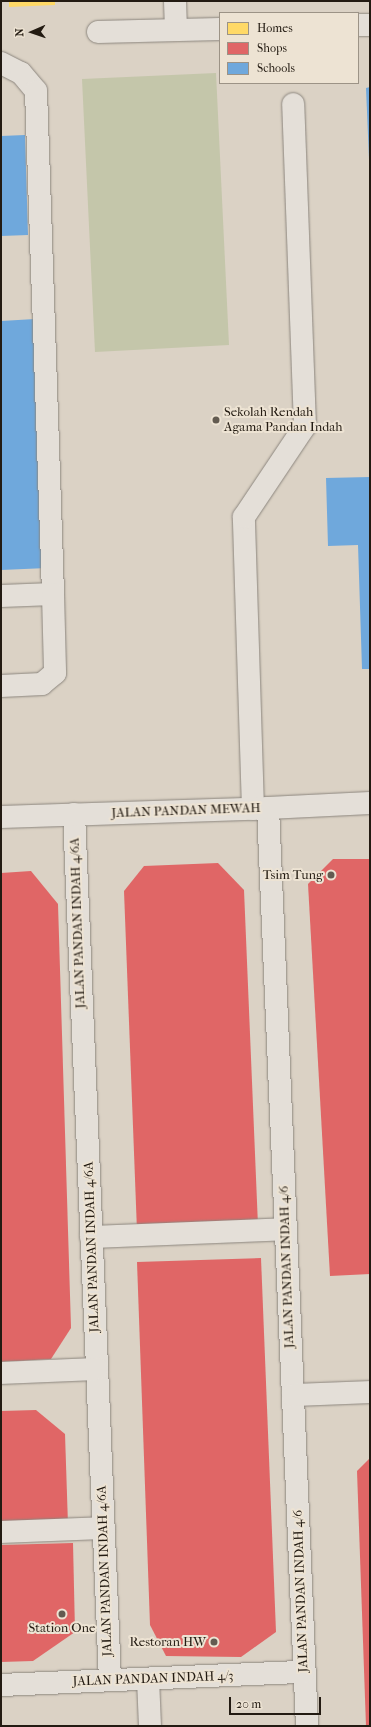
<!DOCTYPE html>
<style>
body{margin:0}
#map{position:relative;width:371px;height:1727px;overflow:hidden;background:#dbd2c5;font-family:"IM FELL French Canon",serif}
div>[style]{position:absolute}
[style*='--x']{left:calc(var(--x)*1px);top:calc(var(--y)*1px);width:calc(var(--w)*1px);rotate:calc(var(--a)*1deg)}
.green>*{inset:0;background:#c4c6aa}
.homes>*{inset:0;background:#ffd966}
.shops>*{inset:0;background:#e06666}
.schools>*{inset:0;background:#6fa8dc}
.roads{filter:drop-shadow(0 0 1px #8c867e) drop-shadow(0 0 1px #8c867e)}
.minor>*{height:22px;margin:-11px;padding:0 11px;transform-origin:11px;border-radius:11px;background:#e4dfd8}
.dots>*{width:11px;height:11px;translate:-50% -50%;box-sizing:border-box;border:2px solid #ede3d3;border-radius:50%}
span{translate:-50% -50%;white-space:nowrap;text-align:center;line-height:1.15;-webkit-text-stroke:4px #ede3d3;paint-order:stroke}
.poi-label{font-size:13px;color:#231b12}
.left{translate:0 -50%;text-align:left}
.right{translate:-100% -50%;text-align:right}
.street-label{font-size:13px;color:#231b12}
.frame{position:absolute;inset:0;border:2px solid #231b12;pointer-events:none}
.legend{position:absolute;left:219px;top:12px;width:140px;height:72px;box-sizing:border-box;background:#ede3d3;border:1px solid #9c9386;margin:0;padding:5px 7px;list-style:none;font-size:12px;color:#231b12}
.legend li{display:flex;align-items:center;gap:8px;height:20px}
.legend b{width:20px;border:1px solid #9c9386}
.north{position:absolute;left:12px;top:12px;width:40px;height:40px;-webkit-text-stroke:3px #ede3d3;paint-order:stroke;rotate:268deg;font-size:11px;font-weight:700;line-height:16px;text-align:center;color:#231b12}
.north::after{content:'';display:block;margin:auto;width:14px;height:18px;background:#231b12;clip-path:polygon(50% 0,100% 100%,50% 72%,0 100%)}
.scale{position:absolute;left:229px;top:1697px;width:92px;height:18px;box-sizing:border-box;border:2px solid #231b12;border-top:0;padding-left:5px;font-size:12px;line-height:14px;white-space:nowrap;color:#231b12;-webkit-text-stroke:3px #ede3d3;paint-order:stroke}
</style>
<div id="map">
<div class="green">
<div style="clip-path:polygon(216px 73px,229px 345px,95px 352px,82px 79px)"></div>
</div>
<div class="homes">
<div style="clip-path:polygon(9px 1px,55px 1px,55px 5px,9px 7px)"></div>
</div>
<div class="shops">
<div style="clip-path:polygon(333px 859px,370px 859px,370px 1274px,330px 1276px,308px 884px)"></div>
<div style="clip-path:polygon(218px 863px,244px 890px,258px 1226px,137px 1231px,124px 891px,144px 866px)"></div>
<div style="clip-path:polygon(31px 871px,58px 904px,71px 1328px,51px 1359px,1px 1362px,1px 873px)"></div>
<div style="clip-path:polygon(261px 1258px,276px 1632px,241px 1657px,166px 1656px,150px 1625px,137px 1262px)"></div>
<div style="clip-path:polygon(36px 1410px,65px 1434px,68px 1525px,1px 1526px,1px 1411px)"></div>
<div style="clip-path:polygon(370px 1458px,370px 1726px,366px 1726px,357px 1471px)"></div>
<div style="clip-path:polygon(73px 1543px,75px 1632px,33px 1661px,1px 1662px,1px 1545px)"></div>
</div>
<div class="schools">
<div style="clip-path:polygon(370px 87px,370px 159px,369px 159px,366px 88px)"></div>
<div style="clip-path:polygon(25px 135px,28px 235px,1px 236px,1px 136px)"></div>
<div style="clip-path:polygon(35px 319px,47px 568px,1px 570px,1px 321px)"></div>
<div style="clip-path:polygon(370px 477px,370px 669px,362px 669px,358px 545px,328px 546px,326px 478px)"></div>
</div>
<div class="roads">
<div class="minor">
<div style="--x:175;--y:1;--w:29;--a:88"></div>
<div style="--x:358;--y:25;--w:12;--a:0"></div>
<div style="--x:98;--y:32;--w:122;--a:-1.4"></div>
<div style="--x:1;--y:63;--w:22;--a:27"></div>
<div style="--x:21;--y:73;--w:23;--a:50"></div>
<div style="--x:36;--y:91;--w:503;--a:88.06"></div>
<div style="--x:1;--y:596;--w:52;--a:-2.2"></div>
<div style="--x:53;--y:594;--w:79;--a:88.5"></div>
<div style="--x:55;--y:673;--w:17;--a:140"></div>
<div style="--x:42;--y:684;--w:41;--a:177.2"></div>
<div style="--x:268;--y:808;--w:919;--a:87.57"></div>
<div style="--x:253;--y:809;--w:292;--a:-91.8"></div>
<div style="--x:244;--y:517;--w:110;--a:-56.2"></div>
<div style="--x:305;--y:426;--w:322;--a:-92.1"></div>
<div style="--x:74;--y:814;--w:867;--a:87.62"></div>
<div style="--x:1;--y:817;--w:267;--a:-1.9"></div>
<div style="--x:268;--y:808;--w:102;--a:-2.8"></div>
<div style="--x:91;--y:1237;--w:195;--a:-2.3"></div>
<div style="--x:1;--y:1373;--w:96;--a:-2.4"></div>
<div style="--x:293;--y:1395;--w:77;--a:-2.2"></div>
<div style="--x:1;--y:1532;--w:103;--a:-2.2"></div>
<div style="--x:148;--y:1679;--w:47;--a:87.6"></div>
<div style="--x:1;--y:1685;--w:303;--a:-2.5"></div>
</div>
</div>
<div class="dots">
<div style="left:216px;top:420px;background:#635b51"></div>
<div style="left:331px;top:875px;background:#635b51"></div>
<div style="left:62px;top:1614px;background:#635b51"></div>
<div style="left:214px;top:1642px;background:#635b51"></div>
</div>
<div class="poi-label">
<span class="left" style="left:224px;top:420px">Sekolah Rendah<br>Agama Pandan Indah</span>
<span class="right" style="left:323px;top:875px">Tsim Tung</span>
<span style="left:62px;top:1628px">Station One</span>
<span class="right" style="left:206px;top:1642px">Restoran HW</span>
</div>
<div class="street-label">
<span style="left:186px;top:811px;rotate:-2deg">JALAN PANDAN MEWAH</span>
<span style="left:78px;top:923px;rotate:-92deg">JALAN PANDAN INDAH 4/6A</span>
<span style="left:92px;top:1247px;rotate:-92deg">JALAN PANDAN INDAH 4/6A</span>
<span style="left:287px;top:1267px;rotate:-92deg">JALAN PANDAN INDAH 4/6</span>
<span style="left:105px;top:1571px;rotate:-92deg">JALAN PANDAN INDAH 4/6A</span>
<span style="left:301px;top:1591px;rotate:-92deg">JALAN PANDAN INDAH 4/6</span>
<span style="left:153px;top:1679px;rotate:-2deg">JALAN PANDAN INDAH 4/3</span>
</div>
<div class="frame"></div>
<ul class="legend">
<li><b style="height:11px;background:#ffd966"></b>Homes</li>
<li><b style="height:11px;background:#e06666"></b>Shops</li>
<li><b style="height:11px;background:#6fa8dc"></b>Schools</li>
</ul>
<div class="north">N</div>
<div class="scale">20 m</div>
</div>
